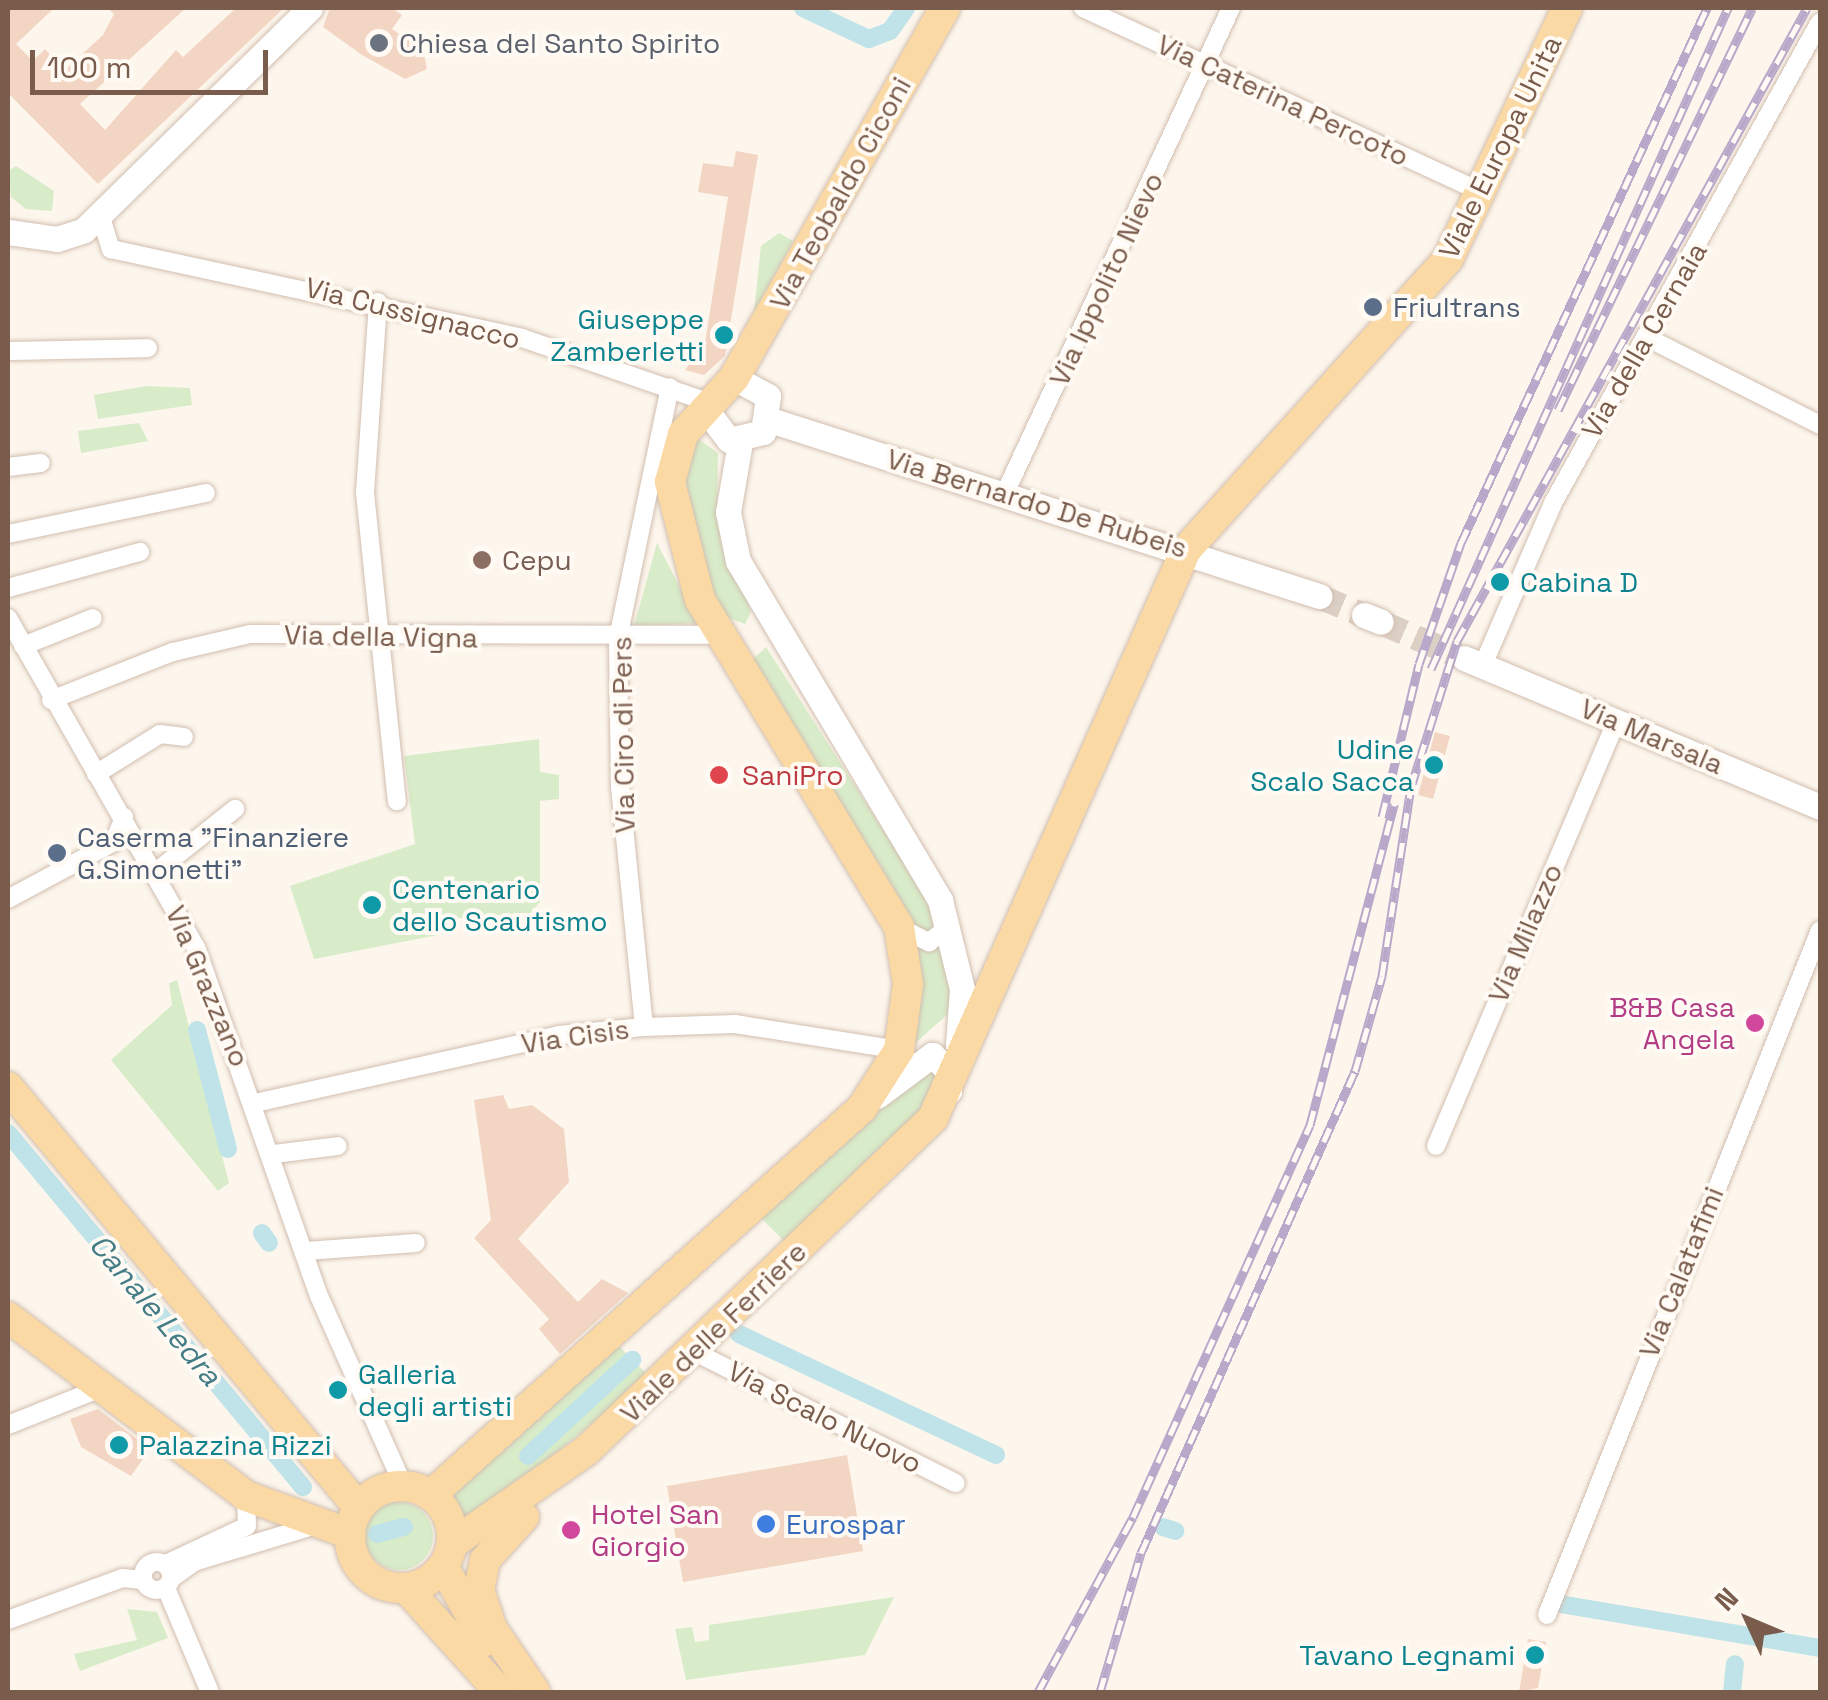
<!DOCTYPE html>
<style>
body{margin:0}
#map{position:relative;width:1828px;height:1700px;overflow:hidden;background:#fdf6ec;font-family:"Space Grotesk",sans-serif}
div>[style]{position:absolute}
[style*='--x']{left:calc(var(--x)*1px);top:calc(var(--y)*1px);width:calc(var(--w)*1px);rotate:calc(var(--a)*1deg)}
.green>*{inset:0;background:#d8ecc9}
.round{border-radius:50%}
.canal>*{height:18px;margin:-9px;padding:0 9px;transform-origin:9px;border-radius:9px;background:#bfe3e8}
.building>*{inset:0;background:#f3d5c3}
.secondary-tunnel>*{height:25px;margin-top:-12.5px;transform-origin:0;background:repeating-linear-gradient(90deg,#dcd0c4 0 25px,transparent 0 37px)}
.roads{filter:drop-shadow(0 0 2px #d1beb0) drop-shadow(0 0 2px #d1beb0)}
.street>*{height:18px;margin:-9px;padding:0 9px;transform-origin:9px;border-radius:9px;background:#fff}
.street>.ring{margin:-9px;padding:0;box-sizing:content-box;background:none;border:18px solid #fff;border-radius:50%}
.secondary>*{height:25px;margin:-12.5px;padding:0 12.5px;transform-origin:12.5px;border-radius:12.5px;background:#fff}
.primary>*{height:30px;margin:-15px;padding:0 15px;transform-origin:15px;border-radius:15px;background:#fbd9a5}
.primary>.ring{margin:-15px;padding:0;box-sizing:content-box;background:none;border:30px solid #fbd9a5;border-radius:50%}
.rail>*{height:9px;margin-top:-4.5px;transform-origin:0;background:repeating-linear-gradient(90deg,#fffaf3 0 15px,#b9a8c9 0 30px);box-sizing:border-box;border-block:2px solid #b9a8c9}
.dots>*{width:28px;height:28px;translate:-50% -50%;box-sizing:border-box;border:5px solid #fffaf3;border-radius:50%}
span{translate:-50% -50%;white-space:nowrap;text-align:center;line-height:1.15;-webkit-text-stroke:8px #fffaf3;paint-order:stroke}
.worship-label{font-size:28px;color:#5b616d}
.left{translate:0 -50%;text-align:left}
.street-label{font-size:28px;color:#7a5c4d}
.service-label{font-size:28px;color:#4e5e75}
.culture-label{font-size:28px;color:#0d838f}
.right{translate:-100% -50%;text-align:right}
.education-label{font-size:28px;color:#785e54}
.health-label{font-size:28px;color:#be3a42}
.hotel-label{font-size:28px;color:#b23c85}
.shop-label{font-size:28px;color:#366cbe}
.water-label{font-size:30px;color:#437c86;font-style:italic}
.frame{position:absolute;inset:0;border:10px solid #7a5c4d;pointer-events:none}
.north{position:absolute;left:1698px;top:1570px;width:100px;height:100px;-webkit-text-stroke:8px #fffaf3;paint-order:stroke;rotate:314deg;font-size:28px;font-weight:700;line-height:40px;text-align:center;color:#7a5c4d}
.north::after{content:'';display:block;margin:auto;width:35px;height:45px;background:#7a5c4d;clip-path:polygon(50% 0,100% 100%,50% 72%,0 100%)}
.scale{position:absolute;left:30px;top:50px;width:238px;height:45px;box-sizing:border-box;border:5px solid #7a5c4d;border-top:0;padding-left:12px;font-size:30px;line-height:35px;white-space:nowrap;color:#7a5c4d;-webkit-text-stroke:8px #fffaf3;paint-order:stroke}
</style>
<div id="map">
<div class="green">
<div style="clip-path:polygon(16px 166px,54px 191px,52px 211px,26px 209px,11px 197px,8px 171px)"></div>
<div style="clip-path:polygon(779px 233px,793px 241px,754px 312px,761px 246px)"></div>
<div style="clip-path:polygon(147px 386px,190px 388px,192px 405px,98px 419px,94px 395px)"></div>
<div style="clip-path:polygon(139px 423px,148px 441px,81px 453px,78px 431px)"></div>
<div style="clip-path:polygon(697px 438px,718px 453px,717px 516px,751px 612px,745px 624px,721px 615px,678px 497px)"></div>
<div style="clip-path:polygon(657px 543px,698px 623px,634px 626px)"></div>
<div style="clip-path:polygon(766px 647px,918px 884px,936px 920px,931px 933px,918px 932px,750px 662px)"></div>
<div style="clip-path:polygon(539px 739px,540px 772px,559px 775px,559px 799px,540px 801px,540px 902px,530px 913px,443px 919px,443px 934px,314px 959px,290px 886px,415px 844px,404px 756px)"></div>
<div style="clip-path:polygon(914px 943px,948px 946px,952px 981px,948px 1014px,904px 1053px)"></div>
<div style="clip-path:polygon(177px 980px,229px 1183px,218px 1191px,111px 1060px,172px 1005px,169px 983px)"></div>
<div style="clip-path:polygon(923px 1064px,939px 1071px,916px 1120px,788px 1245px,760px 1217px)"></div>
<div style="clip-path:polygon(619px 1346px,649px 1376px,467px 1527px,452px 1496px)"></div>
<div class="round" style="left:365px;top:1502px;width:68px;height:68px"></div>
<div style="clip-path:polygon(894px 1597px,865px 1655px,686px 1680px,675px 1629px,692px 1627px,695px 1642px,709px 1640px,709px 1625px)"></div>
<div style="clip-path:polygon(127px 1609px,157px 1612px,168px 1638px,80px 1671px,74px 1654px,137px 1640px)"></div>
</div>
<div class="canal">
<div style="--x:803;--y:8;--w:73;--a:25.2"></div>
<div style="--x:869;--y:39;--w:22;--a:-21"></div>
<div style="--x:890;--y:31;--w:28;--a:-55"></div>
<div style="--x:197;--y:1030;--w:123;--a:75.4"></div>
<div style="--x:8;--y:1133;--w:461;--a:50.2"></div>
<div style="--x:262;--y:1233;--w:12;--a:55"></div>
<div style="--x:739;--y:1334;--w:284;--a:25.2"></div>
<div style="--x:528;--y:1456;--w:142;--a:-42.7"></div>
<div style="--x:1163;--y:1527;--w:13;--a:18"></div>
<div style="--x:377;--y:1534;--w:28;--a:-15"></div>
<div style="--x:1560;--y:1604;--w:264;--a:9.6"></div>
<div style="--x:1732;--y:1692;--w:28;--a:-84"></div>
</div>
<div class="building">
<div style="clip-path:polygon(8px 8px,54px 8px,16px 44px,33px 61px,45px 49px,65px 70px,103px 35px,114px 14px,107px 8px,186px 8px,80px 104px,105px 130px,176px 50px,183px 57px,236px 8px,284px 8px,98px 184px,8px 93px)"></div>
<div style="clip-path:polygon(330px 8px,392px 8px,402px 15px,392px 29px,423px 50px,427px 69px,405px 79px,362px 55px,323px 27px)"></div>
<div style="clip-path:polygon(736px 151px,758px 155px,725px 356px,704px 375px,685px 370px,705px 343px,728px 197px,698px 192px,703px 163px,733px 167px)"></div>
<div style="clip-path:polygon(1435px 732px,1450px 736px,1433px 799px,1418px 795px)"></div>
<div style="clip-path:polygon(503px 1095px,509px 1109px,532px 1105px,564px 1129px,569px 1182px,518px 1239px,578px 1302px,602px 1279px,628px 1293px,560px 1354px,539px 1329px,549px 1319px,474px 1238px,491px 1220px,474px 1100px)"></div>
<div style="clip-path:polygon(98px 1409px,150px 1449px,131px 1476px,81px 1447px,70px 1419px)"></div>
<div style="clip-path:polygon(847px 1455px,863px 1551px,683px 1582px,667px 1486px)"></div>
<div style="clip-path:polygon(1528px 1639px,1546px 1642px,1538px 1688px,1519px 1692px)"></div>
</div>
<div class="secondary-tunnel">
<div style="--x:1319;--y:596;--w:49;--a:22.9"></div>
<div style="--x:1381;--y:622;--w:90;--a:23.4"></div>
</div>
<div class="roads">
<div class="street">
<div style="--x:1083;--y:8;--w:439;--a:24.8"></div>
<div style="--x:100;--y:214;--w:37;--a:73"></div>
<div style="--x:111;--y:249;--w:421;--a:12.2"></div>
<div style="--x:522;--y:338;--w:197;--a:19"></div>
<div style="--x:378;--y:302;--w:191;--a:93.9"></div>
<div style="--x:365;--y:493;--w:310;--a:84.1"></div>
<div style="--x:1646;--y:337;--w:195;--a:26.8"></div>
<div style="--x:8;--y:351;--w:140;--a:-1.2"></div>
<div style="--x:8;--y:467;--w:33;--a:-7"></div>
<div style="--x:1005;--y:493;--w:535;--a:-65.02"></div>
<div style="--x:8;--y:534;--w:202;--a:-11.7"></div>
<div style="--x:8;--y:588;--w:137;--a:-15.3"></div>
<div style="--x:8;--y:618;--w:379;--a:60.3"></div>
<div style="--x:196;--y:947;--w:370;--a:70.6"></div>
<div style="--x:319;--y:1296;--w:207;--a:66"></div>
<div style="--x:23;--y:646;--w:75;--a:-21.8"></div>
<div style="--x:1483;--y:665;--w:176;--a:-66.6"></div>
<div style="--x:1553;--y:503;--w:550;--a:-60.97"></div>
<div style="--x:51;--y:700;--w:131;--a:-21.5"></div>
<div style="--x:173;--y:652;--w:79;--a:-13.2"></div>
<div style="--x:250;--y:634;--w:471;--a:0.1"></div>
<div style="--x:96;--y:774;--w:75;--a:-32"></div>
<div style="--x:160;--y:734;--w:24;--a:7"></div>
<div style="--x:157;--y:871;--w:100;--a:-38.5"></div>
<div style="--x:8;--y:899;--w:120;--a:-28.3"></div>
<div style="--x:114;--y:842;--w:27;--a:-68"></div>
<div style="--x:899;--y:927;--w:34;--a:27"></div>
<div style="--x:929;--y:942;--w:25;--a:-37"></div>
<div style="--x:644;--y:1027;--w:242;--a:-95.7"></div>
<div style="--x:620;--y:786;--w:148;--a:-90.8"></div>
<div style="--x:618;--y:638;--w:256;--a:-78.3"></div>
<div style="--x:255;--y:1103;--w:312;--a:-12.6"></div>
<div style="--x:559;--y:1035;--w:85;--a:-5.4"></div>
<div style="--x:644;--y:1027;--w:91;--a:-1.9"></div>
<div style="--x:735;--y:1024;--w:166;--a:9"></div>
<div style="--x:1436;--y:1146;--w:462;--a:-67"></div>
<div style="--x:274;--y:1154;--w:64;--a:-7.1"></div>
<div style="--x:306;--y:1251;--w:110;--a:-4.2"></div>
<div style="--x:693;--y:1351;--w:294;--a:26.7"></div>
<div style="--x:8;--y:1425;--w:100;--a:-21.7"></div>
<div class="ring" style="left:143px;top:1562px;width:10px;height:10px"></div>
<div style="--x:166;--y:1564;--w:89;--a:-25.1"></div>
<div style="--x:247;--y:1526;--w:30;--a:-92"></div>
<div style="--x:172;--y:1578;--w:27;--a:-36"></div>
<div style="--x:194;--y:1562;--w:127;--a:-16.9"></div>
<div style="--x:166;--y:1588;--w:113;--a:67.1"></div>
<div style="--x:1547;--y:1615;--w:737;--a:-68.27"></div>
<div style="--x:8;--y:1620;--w:122;--a:-20.1"></div>
<div style="--x:123;--y:1578;--w:20;--a:6"></div>
</div>
<div class="secondary">
<div style="--x:8;--y:232;--w:49;--a:8.1"></div>
<div style="--x:57;--y:239;--w:28;--a:-18"></div>
<div style="--x:84;--y:230;--w:317;--a:-44.5"></div>
<div style="--x:707;--y:411;--w:36;--a:53"></div>
<div style="--x:729;--y:440;--w:35;--a:-13"></div>
<div style="--x:763;--y:432;--w:36;--a:-82"></div>
<div style="--x:768;--y:396;--w:38;--a:-152"></div>
<div style="--x:770;--y:420;--w:577;--a:17.77"></div>
<div style="--x:740;--y:442;--w:71;--a:99.7"></div>
<div style="--x:728;--y:512;--w:50;--a:78.5"></div>
<div style="--x:738;--y:561;--w:395;--a:59.2"></div>
<div style="--x:940;--y:900;--w:92;--a:76.1"></div>
<div style="--x:962;--y:989;--w:56;--a:94.1"></div>
<div style="--x:1364;--y:615;--w:18;--a:22"></div>
<div style="--x:1464;--y:658;--w:386;--a:22.7"></div>
<div style="--x:877;--y:1096;--w:69;--a:-36.7"></div>
<div style="--x:932;--y:1055;--w:22;--a:43"></div>
<div style="--x:948;--y:1070;--w:21;--a:87"></div>
</div>
<div class="primary">
<div style="--x:8;--y:1087;--w:548;--a:50.18"></div>
<div style="--x:8;--y:1317;--w:298;--a:36.9"></div>
<div style="--x:246;--y:1496;--w:111;--a:20.1"></div>
<div class="ring" style="left:350px;top:1486px;width:72px;height:72px"></div>
<div style="--x:431;--y:1495;--w:579;--a:-41.92"></div>
<div style="--x:862;--y:1108;--w:69;--a:-57.5"></div>
<div style="--x:899;--y:1050;--w:67;--a:-82.2"></div>
<div style="--x:908;--y:984;--w:58;--a:-99"></div>
<div style="--x:899;--y:927;--w:383;--a:-121.3"></div>
<div style="--x:700;--y:600;--w:122;--a:-104.3"></div>
<div style="--x:670;--y:482;--w:50;--a:-74.8"></div>
<div style="--x:683;--y:434;--w:76;--a:-47.7"></div>
<div style="--x:734;--y:378;--w:426;--a:-60.3"></div>
<div style="--x:524;--y:1517;--w:58;--a:132.2"></div>
<div style="--x:485;--y:1560;--w:31;--a:101"></div>
<div style="--x:479;--y:1590;--w:41;--a:71.6"></div>
<div style="--x:492;--y:1629;--w:76;--a:55.7"></div>
<div style="--x:452;--y:1544;--w:165;--a:-34.8"></div>
<div style="--x:587;--y:1450;--w:480;--a:-43.8"></div>
<div style="--x:933;--y:1118;--w:622;--a:-65.99"></div>
<div style="--x:1186;--y:550;--w:392;--a:-48"></div>
<div style="--x:1448;--y:259;--w:278;--a:-64.6"></div>
<div style="--x:443;--y:1566;--w:86;--a:60.8"></div>
<div style="--x:406;--y:1588;--w:140;--a:47.9"></div>
</div>
</div>
<div class="rail">
<div style="--x:1558;--y:410;--w:446;--a:-64.2"></div>
<div style="--x:1431;--y:669;--w:725;--a:-65.8"></div>
<div style="--x:1382;--y:817;--w:157;--a:-76.4"></div>
<div style="--x:1419;--y:664;--w:128;--a:-70.9"></div>
<div style="--x:1461;--y:543;--w:589;--a:-65.31"></div>
<div style="--x:1038;--y:1692;--w:199;--a:-61.5"></div>
<div style="--x:1133;--y:1517;--w:430;--a:-65.7"></div>
<div style="--x:1310;--y:1125;--w:332;--a:-75.3"></div>
<div style="--x:1100;--y:1692;--w:145;--a:-73.6"></div>
<div style="--x:1141;--y:1553;--w:527;--a:-66.06"></div>
<div style="--x:1355;--y:1071;--w:99;--a:-74.1"></div>
<div style="--x:1382;--y:976;--w:191;--a:-81.3"></div>
<div style="--x:1411;--y:787;--w:153;--a:-72.5"></div>
<div style="--x:1457;--y:641;--w:723;--a:-61.06"></div>
</div>
<div class="dots">
<div style="left:379px;top:43px;background:#6b7280"></div>
<div style="left:1373px;top:307px;background:#5c6f8a"></div>
<div style="left:724px;top:335px;background:#0f9aa8"></div>
<div style="left:482px;top:560px;background:#8d6e63"></div>
<div style="left:1500px;top:582px;background:#0f9aa8"></div>
<div style="left:1434px;top:765px;background:#0f9aa8"></div>
<div style="left:719px;top:775px;background:#e0444e"></div>
<div style="left:57px;top:853px;background:#5c6f8a"></div>
<div style="left:372px;top:905px;background:#0f9aa8"></div>
<div style="left:1755px;top:1023px;background:#d1479c"></div>
<div style="left:338px;top:1390px;background:#0f9aa8"></div>
<div style="left:119px;top:1445px;background:#0f9aa8"></div>
<div style="left:766px;top:1524px;background:#3f7fe0"></div>
<div style="left:571px;top:1530px;background:#d1479c"></div>
<div style="left:1535px;top:1655px;background:#0f9aa8"></div>
</div>
<div class="worship-label">
<span class="left" style="left:399px;top:43px">Chiesa del Santo Spirito</span>
</div>
<div class="street-label">
<span style="left:1283px;top:100px;rotate:25deg">Via Caterina Percoto</span>
<span style="left:1500px;top:147px;rotate:-64deg">Viale Europa Unita</span>
<span style="left:840px;top:193px;rotate:-61deg">Via Teobaldo Ciconi</span>
<span style="left:1106px;top:279px;rotate:-65deg">Via Ippolito Nievo</span>
<span style="left:413px;top:313px;rotate:14deg">Via Cussignacco</span>
<span style="left:1644px;top:340px;rotate:-60deg">Via della Cernaia</span>
<span style="left:1037px;top:503px;rotate:17deg">Via Bernardo De Rubeis</span>
<span style="left:381px;top:636px;rotate:1deg">Via della Vigna</span>
<span style="left:623px;top:735px;rotate:-91deg">Via Ciro di Pers</span>
<span style="left:1652px;top:736px;rotate:23deg">Via Marsala</span>
<span style="left:1525px;top:933px;rotate:-67deg">Via Milazzo</span>
<span style="left:208px;top:986px;rotate:67deg">Via Grazzano</span>
<span style="left:575px;top:1036px;rotate:-8deg">Via Cisis</span>
<span style="left:1681px;top:1272px;rotate:-68deg">Via Calatafimi</span>
<span style="left:713px;top:1332px;rotate:-44deg">Viale delle Ferriere</span>
<span style="left:825px;top:1417px;rotate:27deg">Via Scalo Nuovo</span>
</div>
<div class="service-label">
<span class="left" style="left:1393px;top:307px">Friultrans</span>
<span class="left" style="left:77px;top:853px">Caserma "Finanziere<br>G.Simonetti"</span>
</div>
<div class="culture-label">
<span class="right" style="left:704px;top:335px">Giuseppe<br>Zamberletti</span>
<span class="left" style="left:1520px;top:582px">Cabina D</span>
<span class="right" style="left:1414px;top:765px">Udine<br>Scalo Sacca</span>
<span class="left" style="left:392px;top:905px">Centenario<br>dello Scautismo</span>
<span class="left" style="left:358px;top:1390px">Galleria<br>degli artisti</span>
<span class="left" style="left:139px;top:1445px">Palazzina Rizzi</span>
<span class="right" style="left:1515px;top:1655px">Tavano Legnami</span>
</div>
<div class="education-label">
<span class="left" style="left:502px;top:560px">Cepu</span>
</div>
<div class="health-label">
<span class="left" style="left:742px;top:775px">SaniPro</span>
</div>
<div class="hotel-label">
<span class="right" style="left:1735px;top:1023px">B&amp;B Casa<br>Angela</span>
<span class="left" style="left:591px;top:1530px">Hotel San<br>Giorgio</span>
</div>
<div class="shop-label">
<span class="left" style="left:786px;top:1524px">Eurospar</span>
</div>
<div class="water-label">
<span style="left:155px;top:1310px;rotate:50deg">Canale Ledra</span>
</div>
<div class="frame"></div>
<div class="north">N</div>
<div class="scale">100 m</div>
</div>
